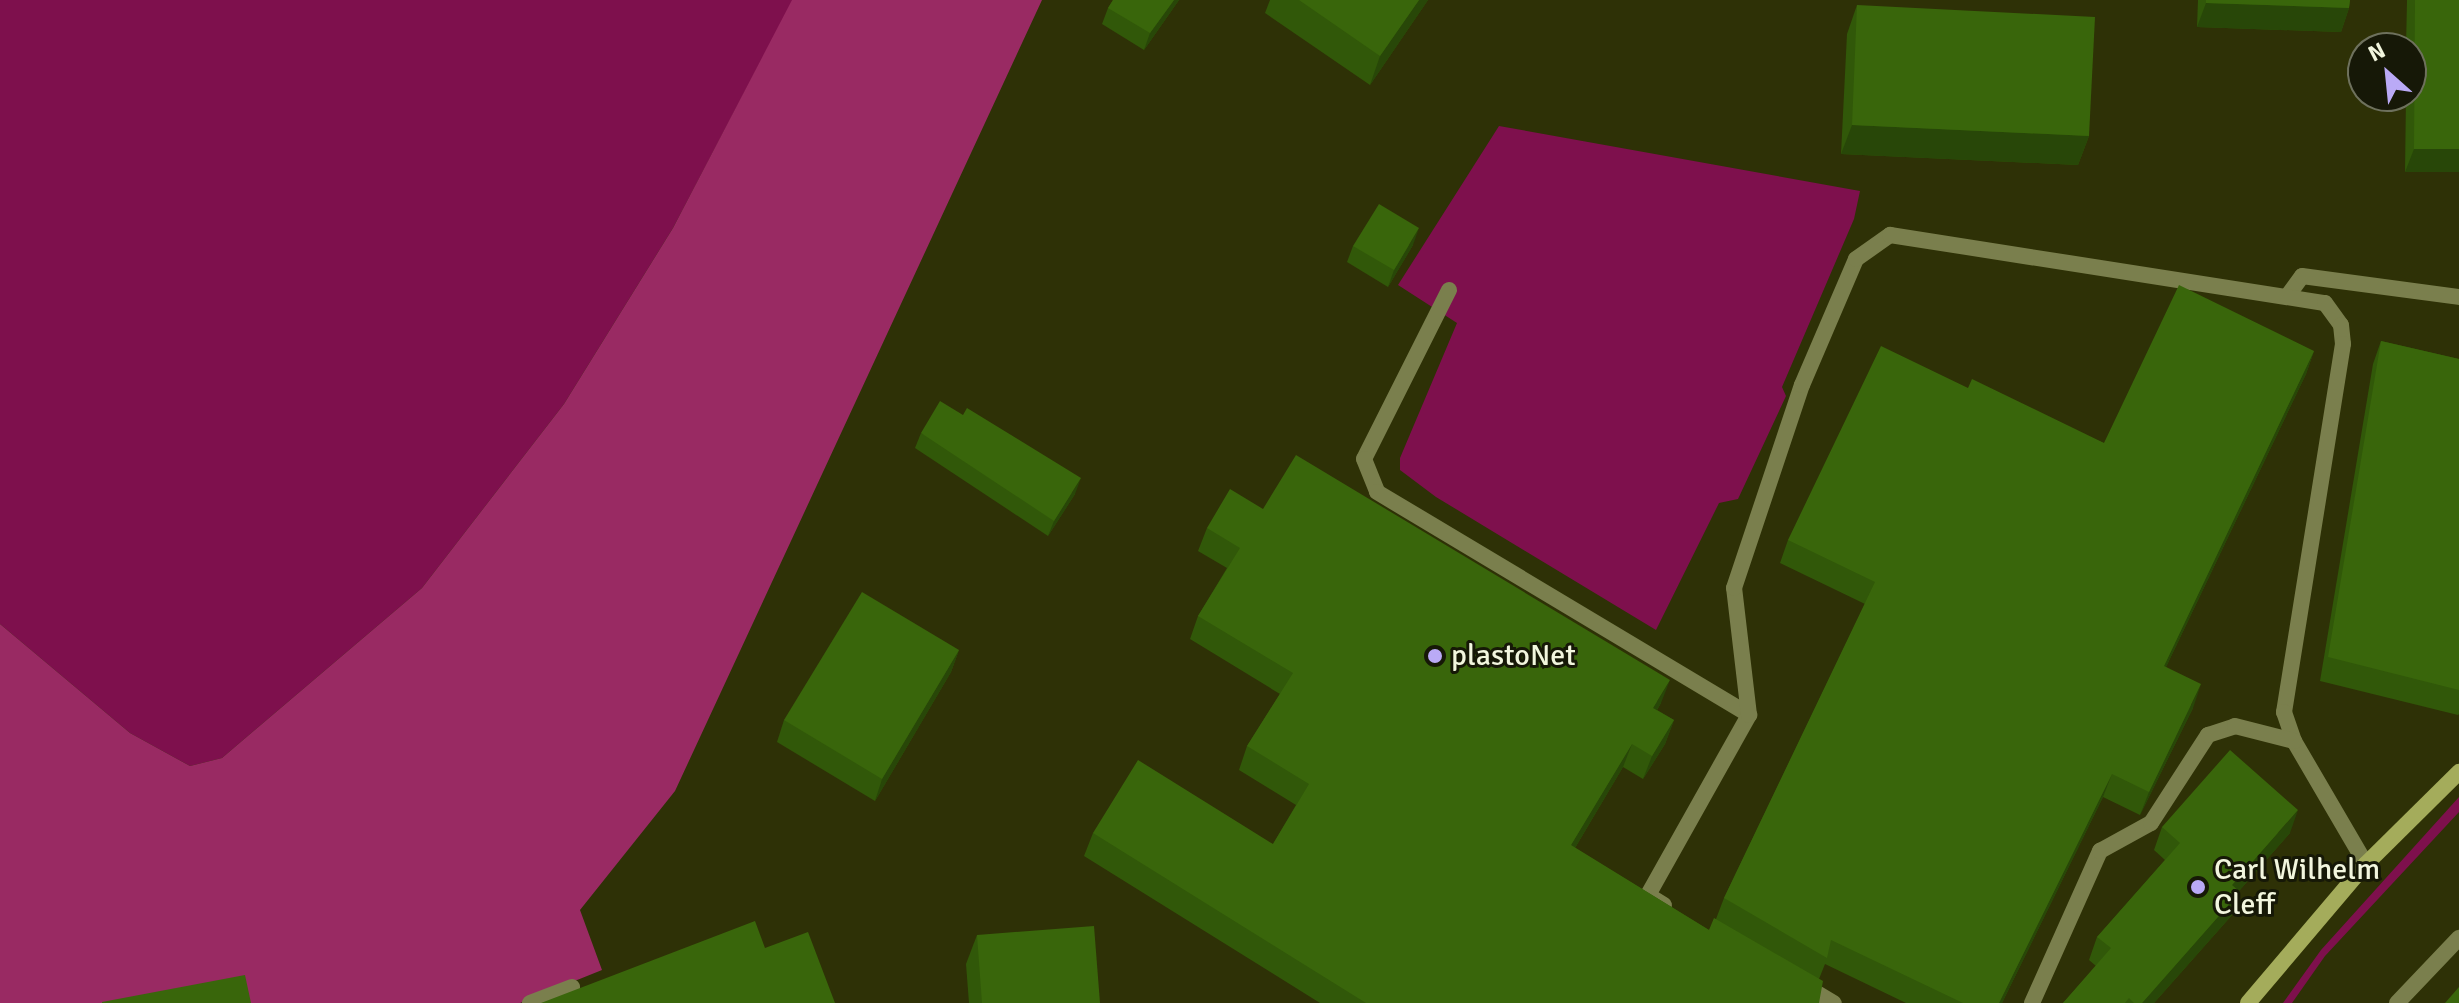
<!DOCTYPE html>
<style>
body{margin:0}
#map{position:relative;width:2459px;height:1003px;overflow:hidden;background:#2e3106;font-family:Signika,sans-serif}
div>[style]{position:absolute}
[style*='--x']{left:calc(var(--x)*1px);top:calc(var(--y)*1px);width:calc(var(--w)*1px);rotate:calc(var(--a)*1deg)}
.green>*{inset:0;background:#7e104d}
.forest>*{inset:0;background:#992a63}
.service>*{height:16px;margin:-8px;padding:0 8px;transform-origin:8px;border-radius:8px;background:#7a7f4d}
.secondary>*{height:16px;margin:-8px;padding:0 8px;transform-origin:8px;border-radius:8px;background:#a4ac5b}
.wall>*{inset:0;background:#315809}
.shaded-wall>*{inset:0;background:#284708}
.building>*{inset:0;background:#39660b}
.dots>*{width:22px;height:22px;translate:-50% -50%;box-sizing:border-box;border:4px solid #161807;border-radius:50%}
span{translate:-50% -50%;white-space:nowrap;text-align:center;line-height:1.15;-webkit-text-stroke:6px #161807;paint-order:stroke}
.poi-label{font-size:30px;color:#f2f6de}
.left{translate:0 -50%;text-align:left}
.north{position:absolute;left:2347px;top:32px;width:80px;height:80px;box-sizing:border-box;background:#161807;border:2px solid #6e715d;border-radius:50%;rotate:333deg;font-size:22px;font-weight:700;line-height:32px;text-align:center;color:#f2f6de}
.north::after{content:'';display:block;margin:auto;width:28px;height:36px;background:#baaaf6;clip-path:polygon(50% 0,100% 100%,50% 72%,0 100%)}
</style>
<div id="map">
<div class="green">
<div style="clip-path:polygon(0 0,793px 0,673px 228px,564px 404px,422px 588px,222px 758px,190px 766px,130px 733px,0 624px)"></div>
<div style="clip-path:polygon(1499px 126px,1860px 191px,1854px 219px,1782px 387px,1786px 396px,1738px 499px,1719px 503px,1656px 630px,1436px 497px,1400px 470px,1400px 458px,1457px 323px,1398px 285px)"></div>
<div style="clip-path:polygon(2459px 797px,2459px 812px,2325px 956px,2292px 1003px,2283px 1003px,2321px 950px)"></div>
</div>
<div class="forest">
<div style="clip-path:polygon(792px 0,1042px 0,675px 791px,580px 910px,602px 970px,520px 1003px,0 1003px,0 624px,130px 733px,190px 766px,222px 758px,422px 588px,564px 404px,673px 228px)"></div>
</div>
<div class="service">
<div style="--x:1449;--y:290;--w:189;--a:116.7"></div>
<div style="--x:1364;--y:459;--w:35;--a:68"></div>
<div style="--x:1377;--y:492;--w:434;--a:30.9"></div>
<div style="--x:2289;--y:294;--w:22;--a:-54"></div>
<div style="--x:2302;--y:276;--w:158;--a:7.6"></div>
<div style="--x:1664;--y:905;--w:19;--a:-148"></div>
<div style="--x:1648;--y:895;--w:206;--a:-60.7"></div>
<div style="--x:1749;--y:715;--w:128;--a:-96.7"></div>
<div style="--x:1734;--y:588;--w:214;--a:-71.5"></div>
<div style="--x:1802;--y:385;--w:137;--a:-66.8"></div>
<div style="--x:1856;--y:259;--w:42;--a:-35.2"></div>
<div style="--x:1890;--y:235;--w:440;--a:8.9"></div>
<div style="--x:2325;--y:303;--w:27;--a:54"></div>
<div style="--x:2341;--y:325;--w:19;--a:84"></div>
<div style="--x:2343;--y:344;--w:373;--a:99.1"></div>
<div style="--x:2284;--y:712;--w:31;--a:71"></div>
<div style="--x:2294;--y:741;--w:143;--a:59.7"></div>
<div style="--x:1802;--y:984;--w:37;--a:31"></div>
<div style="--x:530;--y:1003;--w:45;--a:-20.9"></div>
<div style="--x:2032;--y:1003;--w:167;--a:-65.9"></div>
<div style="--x:2100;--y:851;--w:58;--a:-28.8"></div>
<div style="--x:2151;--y:823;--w:105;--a:-57.1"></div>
<div style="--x:2208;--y:735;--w:28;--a:-18"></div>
<div style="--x:2235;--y:726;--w:61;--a:14.3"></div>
<div style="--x:2397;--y:1003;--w:90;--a:-46.4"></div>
</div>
<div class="secondary">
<div style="--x:2248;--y:1003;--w:182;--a:-49.7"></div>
<div style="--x:2366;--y:864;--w:131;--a:-44.7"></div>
</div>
<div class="wall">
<div style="clip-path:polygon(1113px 0,1179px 0,1144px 50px,1102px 24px,1108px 8px)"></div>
<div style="clip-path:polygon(1270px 0,1428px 0,1370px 85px,1265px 13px)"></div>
<div style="clip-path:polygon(2198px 0,2350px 0,2349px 8px,2341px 32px,2197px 27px)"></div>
<div style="clip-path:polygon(2407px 0,2459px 0,2459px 172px,2405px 172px,2406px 96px,2411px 96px,2411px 48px,2406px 48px)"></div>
<div style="clip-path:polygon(1857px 5px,2089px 136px,2078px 165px,1841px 154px,1847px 34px)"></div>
<div style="clip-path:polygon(1413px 245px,1388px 287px,1347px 262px,1353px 246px)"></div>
<div style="clip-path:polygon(2381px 341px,2459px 359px,2459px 714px,2458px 715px,2320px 681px,2373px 364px)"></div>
<div style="clip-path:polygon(2314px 351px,2306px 374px,2166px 667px,2193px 708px,2140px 815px,2103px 797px,2002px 1003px,1906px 1003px,1825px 964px,1819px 979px,1819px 1003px,1320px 1003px,1084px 856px,1093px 833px,1273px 844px,1296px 805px,1239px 770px,1247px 746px,1280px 694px,1190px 639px,1198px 616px,1227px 568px,1198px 551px,1207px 528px,1263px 509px,1661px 703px,1657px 710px,1674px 720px,1665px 744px,1643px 779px,1623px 767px,1575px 848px,1709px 930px,1716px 919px,1724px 898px,1865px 604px,1780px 563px,1788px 540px,1968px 388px,2104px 443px)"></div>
<div style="clip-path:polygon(921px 433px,1075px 494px,1048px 536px,915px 448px)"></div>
<div style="clip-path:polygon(959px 650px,951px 672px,875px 801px,777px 742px,784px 720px)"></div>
<div style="clip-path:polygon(2162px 827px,2290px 833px,2239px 891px,2240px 892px,2232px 915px,2154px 1003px,2063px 1003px,2096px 966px,2089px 960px,2097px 937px,2165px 860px,2154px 850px)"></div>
<div style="clip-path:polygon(977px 935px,1100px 1003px,969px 1003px,966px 964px)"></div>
</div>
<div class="shaded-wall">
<div style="clip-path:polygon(1174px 0,1179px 0,1144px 50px,1150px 33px)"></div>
<div style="clip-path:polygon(1419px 0,1428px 0,1370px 85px,1380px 56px)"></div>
<div style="clip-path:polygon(2206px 3px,2349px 8px,2341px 32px,2197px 27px)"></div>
<div style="clip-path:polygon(1852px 125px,2089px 136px,2078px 165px,1841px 154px)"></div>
<div style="clip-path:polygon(2414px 149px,2459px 149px,2459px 172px,2405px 172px)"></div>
<div style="clip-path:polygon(1419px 228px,1413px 245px,1388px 287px,1394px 270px)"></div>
<div style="clip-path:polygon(2314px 351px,2306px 374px,2155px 690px,2164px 666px)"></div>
<div style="clip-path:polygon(1081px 478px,1075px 494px,1048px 536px,1054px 521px)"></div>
<div style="clip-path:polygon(959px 650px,951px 672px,875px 801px,882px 779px)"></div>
<div style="clip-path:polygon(1670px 680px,1661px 703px,1644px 731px,1653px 708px)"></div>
<div style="clip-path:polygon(2201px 684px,2193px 708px,2140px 815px,2149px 792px)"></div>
<div style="clip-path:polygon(1674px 720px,1665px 744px,1643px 779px,1652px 756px)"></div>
<div style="clip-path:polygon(1632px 744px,1623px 767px,1563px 868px,1571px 845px)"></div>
<div style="clip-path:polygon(2112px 774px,2103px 797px,2002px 1003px,1999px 1003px)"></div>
<div style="clip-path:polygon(2298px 810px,2290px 833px,2224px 908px,2232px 885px)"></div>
<div style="clip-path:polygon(2240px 892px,2232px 915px,2154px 1003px,2142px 1003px)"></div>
</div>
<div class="building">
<div style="clip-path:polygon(1113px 0,1174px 0,1150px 33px,1108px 8px)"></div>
<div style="clip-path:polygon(1299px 0,1419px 0,1380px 56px)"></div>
<div style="clip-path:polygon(2206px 0,2350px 0,2349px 8px,2206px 3px)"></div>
<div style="clip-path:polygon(2415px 0,2459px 0,2459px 149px,2414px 149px)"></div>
<div style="clip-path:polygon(1857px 5px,2095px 17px,2089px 136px,1852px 125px)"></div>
<div style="clip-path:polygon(1379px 204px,1419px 228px,1394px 270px,1353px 246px)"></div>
<div style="clip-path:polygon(2179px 285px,2314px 351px,2164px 666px,2201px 684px,2149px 792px,2112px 774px,1999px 1003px,1963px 1003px,1831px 940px,1827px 958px,1724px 898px,1875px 582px,1788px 540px,1881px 346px,1968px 388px,1972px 379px,2104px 443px)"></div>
<div style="clip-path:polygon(2381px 341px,2459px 359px,2459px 690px,2328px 657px)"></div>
<div style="clip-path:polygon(940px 401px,963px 415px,967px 408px,1081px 478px,1054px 521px,921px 433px)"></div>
<div style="clip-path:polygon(1296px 455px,1670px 680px,1653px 708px,1674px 720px,1652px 756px,1632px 744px,1571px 845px,1709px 930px,1714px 918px,1823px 981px,1819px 1003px,1366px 1003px,1093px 833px,1138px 760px,1273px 844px,1309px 784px,1247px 746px,1293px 673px,1198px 616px,1240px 548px,1207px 528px,1230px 489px,1263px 509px)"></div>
<div style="clip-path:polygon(862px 592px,959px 650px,882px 779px,784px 720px)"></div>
<div style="clip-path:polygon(2230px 750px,2298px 810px,2232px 885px,2240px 892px,2142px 1003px,2134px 1003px,2129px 998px,2125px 1003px,2063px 1003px,2111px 948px,2097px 937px,2180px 843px,2162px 827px)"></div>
<div style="clip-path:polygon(755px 921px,765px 948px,808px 932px,835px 1003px,541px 1003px)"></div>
<div style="clip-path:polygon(1094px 926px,1100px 1003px,982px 1003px,977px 935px)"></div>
<div style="clip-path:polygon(245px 975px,251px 1003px,102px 1003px,102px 1002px)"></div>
<div style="clip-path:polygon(2459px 987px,2459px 1003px,2445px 1003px)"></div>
</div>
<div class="dots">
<div style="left:1435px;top:656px;background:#baaaf6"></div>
<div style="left:2198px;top:887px;background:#baaaf6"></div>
</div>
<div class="poi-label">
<span class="left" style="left:1451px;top:656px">plastoNet</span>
<span class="left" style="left:2214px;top:887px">Carl Wilhelm<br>Cleff</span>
</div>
<div class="north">N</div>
</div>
